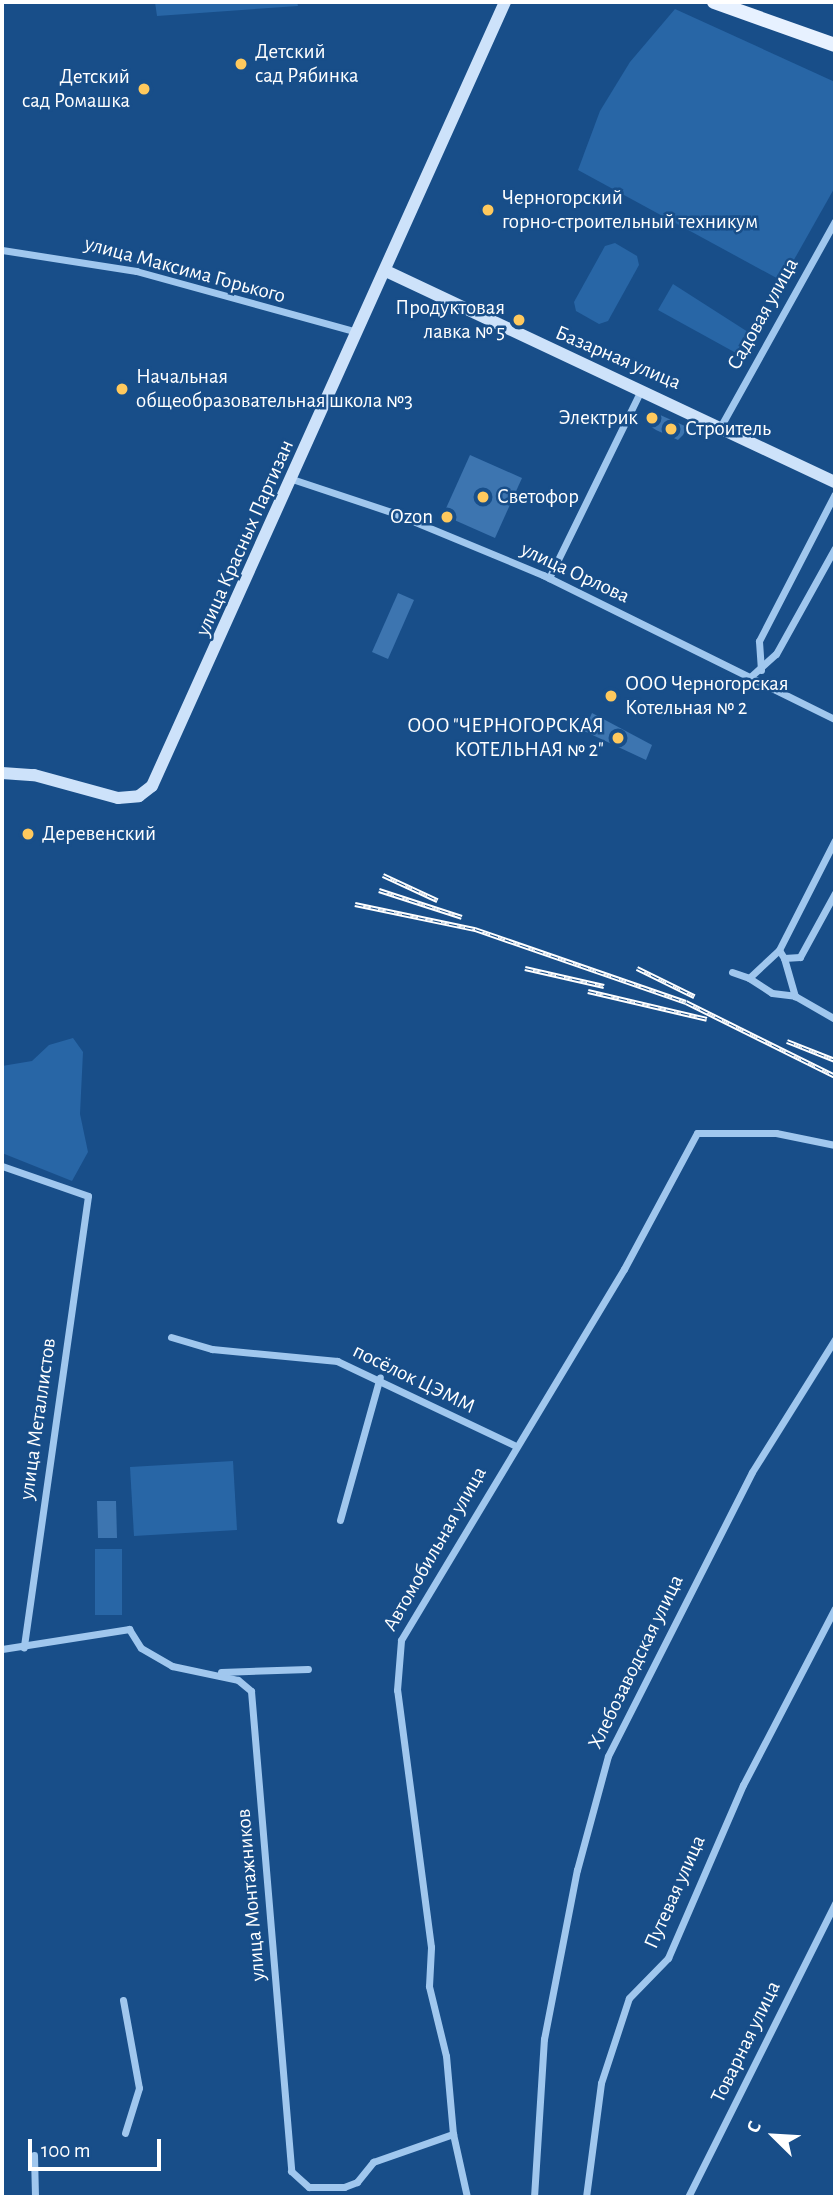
<!DOCTYPE html>
<meta charset="utf-8">
<style>
body{margin:0}
#map{position:relative;width:837px;height:2199px;overflow:hidden;background:#184e89;font-family:"Alegreya Sans",sans-serif}
div>[style]{position:absolute}
[style*='--x']{left:calc(var(--x)*1px);top:calc(var(--y)*1px);width:calc(var(--w)*1px);rotate:calc(var(--a)*1deg)}
.green>*{inset:0;background:#2866a6}
.building>*{inset:0;background:#3d75b0}
.street>*{height:7px;margin:-3.5px;padding:0 3.5px;transform-origin:3.5px;border-radius:3.5px;background:#a0c7ee}
.secondary>*{height:12px;margin:-6px;padding:0 6px;transform-origin:6px;border-radius:6px;background:#cde2fa}
.primary>*{height:14px;margin:-7px;padding:0 7px;transform-origin:7px;border-radius:7px;background:#e7f1ff}
.rail>*{height:5px;margin-top:-2.5px;transform-origin:0;background:repeating-linear-gradient(90deg,#184e89 0 8px,#fff 0 16px);box-sizing:border-box;border-block:2px solid #fff}
.dots>*{width:19px;height:19px;translate:-50% -50%;box-sizing:border-box;border:4px solid #184e89;border-radius:50%}
span{translate:-50% -50%;white-space:nowrap;text-align:center;line-height:1.15;-webkit-text-stroke:5px #184e89;paint-order:stroke}
.poi-label{font-size:21px;color:#fff}
.left{translate:0 -50%;text-align:left}
.right{translate:-100% -50%;text-align:right}
.street-label{font-size:21px;color:#fff}
.frame{position:absolute;inset:0;border:4px solid #fff;pointer-events:none}
.north{position:absolute;left:739px;top:2101px;width:70px;height:70px;-webkit-text-stroke:5px #184e89;paint-order:stroke;rotate:294deg;font-size:19px;font-weight:700;line-height:28px;text-align:center;color:#fff}
.north::after{content:'';display:block;margin:auto;width:24px;height:32px;background:#fff;clip-path:polygon(50% 0,100% 100%,50% 72%,0 100%)}
.scale{position:absolute;left:28px;top:2139px;width:133px;height:32px;box-sizing:border-box;border:4px solid #fff;border-top:0;padding-left:9px;font-size:21px;line-height:24px;white-space:nowrap;color:#fff;-webkit-text-stroke:5px #184e89;paint-order:stroke}
</style>
<div id="map">
<div class="green">
<div style="clip-path:polygon(155px 2px,297px 2px,298px 6px,157px 16px)"></div>
<div style="clip-path:polygon(675px 9px,835px 82px,835px 187px,782px 281px,578px 170px,600px 111px,630px 62px)"></div>
<div style="clip-path:polygon(615px 243px,637px 256px,639px 265px,608px 321px,599px 324px,576px 311px,574px 302px,605px 246px)"></div>
<div style="clip-path:polygon(673px 284px,748px 332px,736px 353px,658px 310px)"></div>
<div style="clip-path:polygon(73px 1038px,83px 1052px,80px 1114px,88px 1152px,72px 1181px,2px 1153px,2px 1066px,32px 1061px,49px 1045px)"></div>
<div style="clip-path:polygon(233px 1461px,237px 1530px,134px 1536px,130px 1467px)"></div>
<div style="clip-path:polygon(95px 1549px,122px 1549px,122px 1615px,95px 1615px)"></div>
</div>
<div class="building">
<div style="clip-path:polygon(649px 410px,687px 427px,683px 435px,678px 440px,656px 430px,644px 422px)"></div>
<div style="clip-path:polygon(470px 455px,522px 478px,495px 538px,443px 515px)"></div>
<div style="clip-path:polygon(398px 593px,414px 600px,388px 659px,372px 652px)"></div>
<div style="clip-path:polygon(592px 713px,652px 745px,646px 760px,584px 731px)"></div>
<div style="clip-path:polygon(97px 1501px,116px 1501px,117px 1538px,98px 1538px)"></div>
</div>
<div class="street">
<div style="--x:2;--y:250;--w:136;--a:8.9"></div>
<div style="--x:136;--y:271;--w:229;--a:15.4"></div>
<div style="--x:722;--y:424;--w:232;--a:-60.9"></div>
<div style="--x:292;--y:479;--w:104;--a:18.4"></div>
<div style="--x:391;--y:512;--w:165;--a:22.5"></div>
<div style="--x:543;--y:575;--w:326;--a:26.3"></div>
<div style="--x:549;--y:578;--w:209;--a:-63.9"></div>
<div style="--x:761;--y:670;--w:29;--a:-94"></div>
<div style="--x:759;--y:641;--w:165;--a:-62.7"></div>
<div style="--x:749;--y:678;--w:36;--a:-42"></div>
<div style="--x:776;--y:654;--w:121;--a:-60.9"></div>
<div style="--x:835;--y:893;--w:73;--a:118.7"></div>
<div style="--x:800;--y:957;--w:16;--a:176"></div>
<div style="--x:784;--y:958;--w:40;--a:74"></div>
<div style="--x:795;--y:996;--w:46;--a:29.9"></div>
<div style="--x:779;--y:950;--w:41;--a:137"></div>
<div style="--x:749;--y:978;--w:27;--a:33"></div>
<div style="--x:772;--y:993;--w:23;--a:7"></div>
<div style="--x:784;--y:958;--w:9;--a:-122"></div>
<div style="--x:779;--y:950;--w:123;--a:-63"></div>
<div style="--x:732;--y:972;--w:18;--a:19"></div>
<div style="--x:2;--y:1166;--w:91;--a:19.2"></div>
<div style="--x:88;--y:1196;--w:456;--a:98.1"></div>
<div style="--x:171;--y:1337;--w:43;--a:16.3"></div>
<div style="--x:212;--y:1349;--w:126;--a:5.5"></div>
<div style="--x:337;--y:1361;--w:196;--a:25.4"></div>
<div style="--x:340;--y:1520;--w:148;--a:-74.4"></div>
<div style="--x:2;--y:1649;--w:129;--a:-8.9"></div>
<div style="--x:129;--y:1629;--w:22;--a:58"></div>
<div style="--x:141;--y:1648;--w:36;--a:30"></div>
<div style="--x:172;--y:1666;--w:67;--a:12"></div>
<div style="--x:238;--y:1680;--w:17;--a:40"></div>
<div style="--x:251;--y:1691;--w:482;--a:85.2"></div>
<div style="--x:291;--y:2171;--w:24;--a:42"></div>
<div style="--x:309;--y:2187;--w:35;--a:0"></div>
<div style="--x:344;--y:2187;--w:14;--a:-21"></div>
<div style="--x:357;--y:2182;--w:26;--a:-51"></div>
<div style="--x:373;--y:2162;--w:85;--a:-19.3"></div>
<div style="--x:221;--y:1672;--w:87;--a:-2"></div>
<div style="--x:123;--y:2000;--w:89;--a:79.7"></div>
<div style="--x:139;--y:2088;--w:47;--a:107.3"></div>
<div style="--x:34;--y:2155;--w:42;--a:88.6"></div>
<div style="--x:467;--y:2197;--w:65;--a:-102.5"></div>
<div style="--x:453;--y:2134;--w:78;--a:-95.1"></div>
<div style="--x:446;--y:2056;--w:72;--a:-103.7"></div>
<div style="--x:429;--y:1986;--w:39;--a:-87"></div>
<div style="--x:431;--y:1947;--w:259;--a:-97.5"></div>
<div style="--x:397;--y:1690;--w:50;--a:-85.4"></div>
<div style="--x:401;--y:1640;--w:433;--a:-59"></div>
<div style="--x:624;--y:1269;--w:154;--a:-61.8"></div>
<div style="--x:697;--y:1133;--w:79;--a:0"></div>
<div style="--x:776;--y:1133;--w:60;--a:11.5"></div>
<div style="--x:534;--y:2197;--w:158;--a:-86.4"></div>
<div style="--x:544;--y:2039;--w:172;--a:-79"></div>
<div style="--x:577;--y:1870;--w:118;--a:-74.8"></div>
<div style="--x:608;--y:1756;--w:318;--a:-63.1"></div>
<div style="--x:752;--y:1472;--w:157;--a:-58"></div>
<div style="--x:586;--y:2197;--w:115;--a:-82.5"></div>
<div style="--x:601;--y:2083;--w:89;--a:-71.8"></div>
<div style="--x:629;--y:1998;--w:56;--a:-45.7"></div>
<div style="--x:668;--y:1958;--w:189;--a:-66.6"></div>
<div style="--x:743;--y:1785;--w:199;--a:-62.5"></div>
<div style="--x:688;--y:2197;--w:329;--a:-63.4"></div>
</div>
<div class="secondary">
<div style="--x:386;--y:271;--w:496;--a:25.2"></div>
<div style="--x:2;--y:773;--w:32;--a:4"></div>
<div style="--x:34;--y:775;--w:87;--a:15.3"></div>
<div style="--x:118;--y:798;--w:21;--a:-5"></div>
<div style="--x:139;--y:796;--w:16;--a:-38"></div>
<div style="--x:152;--y:786;--w:860;--a:-65.76"></div>
</div>
<div class="primary">
<div style="--x:714;--y:2;--w:128;--a:19.6"></div>
</div>
<div class="rail">
<div style="--x:383;--y:875;--w:60;--a:24.8"></div>
<div style="--x:379;--y:890;--w:87;--a:18"></div>
<div style="--x:355;--y:904;--w:123;--a:11.8"></div>
<div style="--x:475;--y:929;--w:223;--a:19.1"></div>
<div style="--x:686;--y:1002;--w:166;--a:26.4"></div>
<div style="--x:525;--y:968;--w:81;--a:12.8"></div>
<div style="--x:637;--y:968;--w:64;--a:26.2"></div>
<div style="--x:588;--y:991;--w:122;--a:13.2"></div>
<div style="--x:787;--y:1041;--w:52;--a:21.6"></div>
</div>
<div class="dots">
<div style="left:241px;top:64px;background:#ffc95d"></div>
<div style="left:144px;top:89px;background:#ffc95d"></div>
<div style="left:488px;top:210px;background:#ffc95d"></div>
<div style="left:519px;top:320px;background:#ffc95d"></div>
<div style="left:122px;top:389px;background:#ffc95d"></div>
<div style="left:652px;top:418px;background:#ffc95d"></div>
<div style="left:671px;top:429px;background:#ffc95d"></div>
<div style="left:483px;top:497px;background:#ffc95d"></div>
<div style="left:447px;top:517px;background:#ffc95d"></div>
<div style="left:611px;top:696px;background:#ffc95d"></div>
<div style="left:618px;top:738px;background:#ffc95d"></div>
<div style="left:28px;top:834px;background:#ffc95d"></div>
</div>
<div class="poi-label">
<span class="left" style="left:255px;top:64px">Детский<br>сад Рябинка</span>
<span class="right" style="left:130px;top:89px">Детский<br>сад Ромашка</span>
<span class="left" style="left:502px;top:210px">Черногорский<br>горно-строительный техникум</span>
<span class="right" style="left:505px;top:320px">Продуктовая<br>лавка № 5</span>
<span class="left" style="left:136px;top:389px">Начальная<br>общеобразовательная школа №3</span>
<span class="right" style="left:638px;top:418px">Электрик</span>
<span class="left" style="left:685px;top:429px">Строитель</span>
<span class="left" style="left:497px;top:497px">Светофор</span>
<span class="right" style="left:433px;top:517px">Ozon</span>
<span class="left" style="left:625px;top:696px">ООО Черногорская<br>Котельная № 2</span>
<span class="right" style="left:604px;top:738px">ООО "ЧЕРНОГОРСКАЯ<br>КОТЕЛЬНАЯ № 2"</span>
<span class="left" style="left:42px;top:834px">Деревенский</span>
</div>
<div class="street-label">
<span style="left:185px;top:270px;rotate:15deg">улица Максима Горького</span>
<span style="left:763px;top:314px;rotate:-61deg">Садовая улица</span>
<span style="left:618px;top:358px;rotate:23deg">Базарная улица</span>
<span style="left:245px;top:538px;rotate:-66deg">улица Красных Партизан</span>
<span style="left:575px;top:573px;rotate:25deg">улица Орлова</span>
<span style="left:414px;top:1379px;rotate:26deg">посёлок ЦЭММ</span>
<span style="left:38px;top:1419px;rotate:-82deg">улица Металлистов</span>
<span style="left:435px;top:1549px;rotate:-60deg">Автомобильная улица</span>
<span style="left:636px;top:1662px;rotate:-64deg">Хлебозаводская улица</span>
<span style="left:675px;top:1892px;rotate:-66deg">Путевая улица</span>
<span style="left:251px;top:1895px;rotate:-95deg">улица Монтажников</span>
<span style="left:746px;top:2042px;rotate:-64deg">Товарная улица</span>
</div>
<div class="frame"></div>
<div class="north">С</div>
<div class="scale">100 m</div>
</div>
